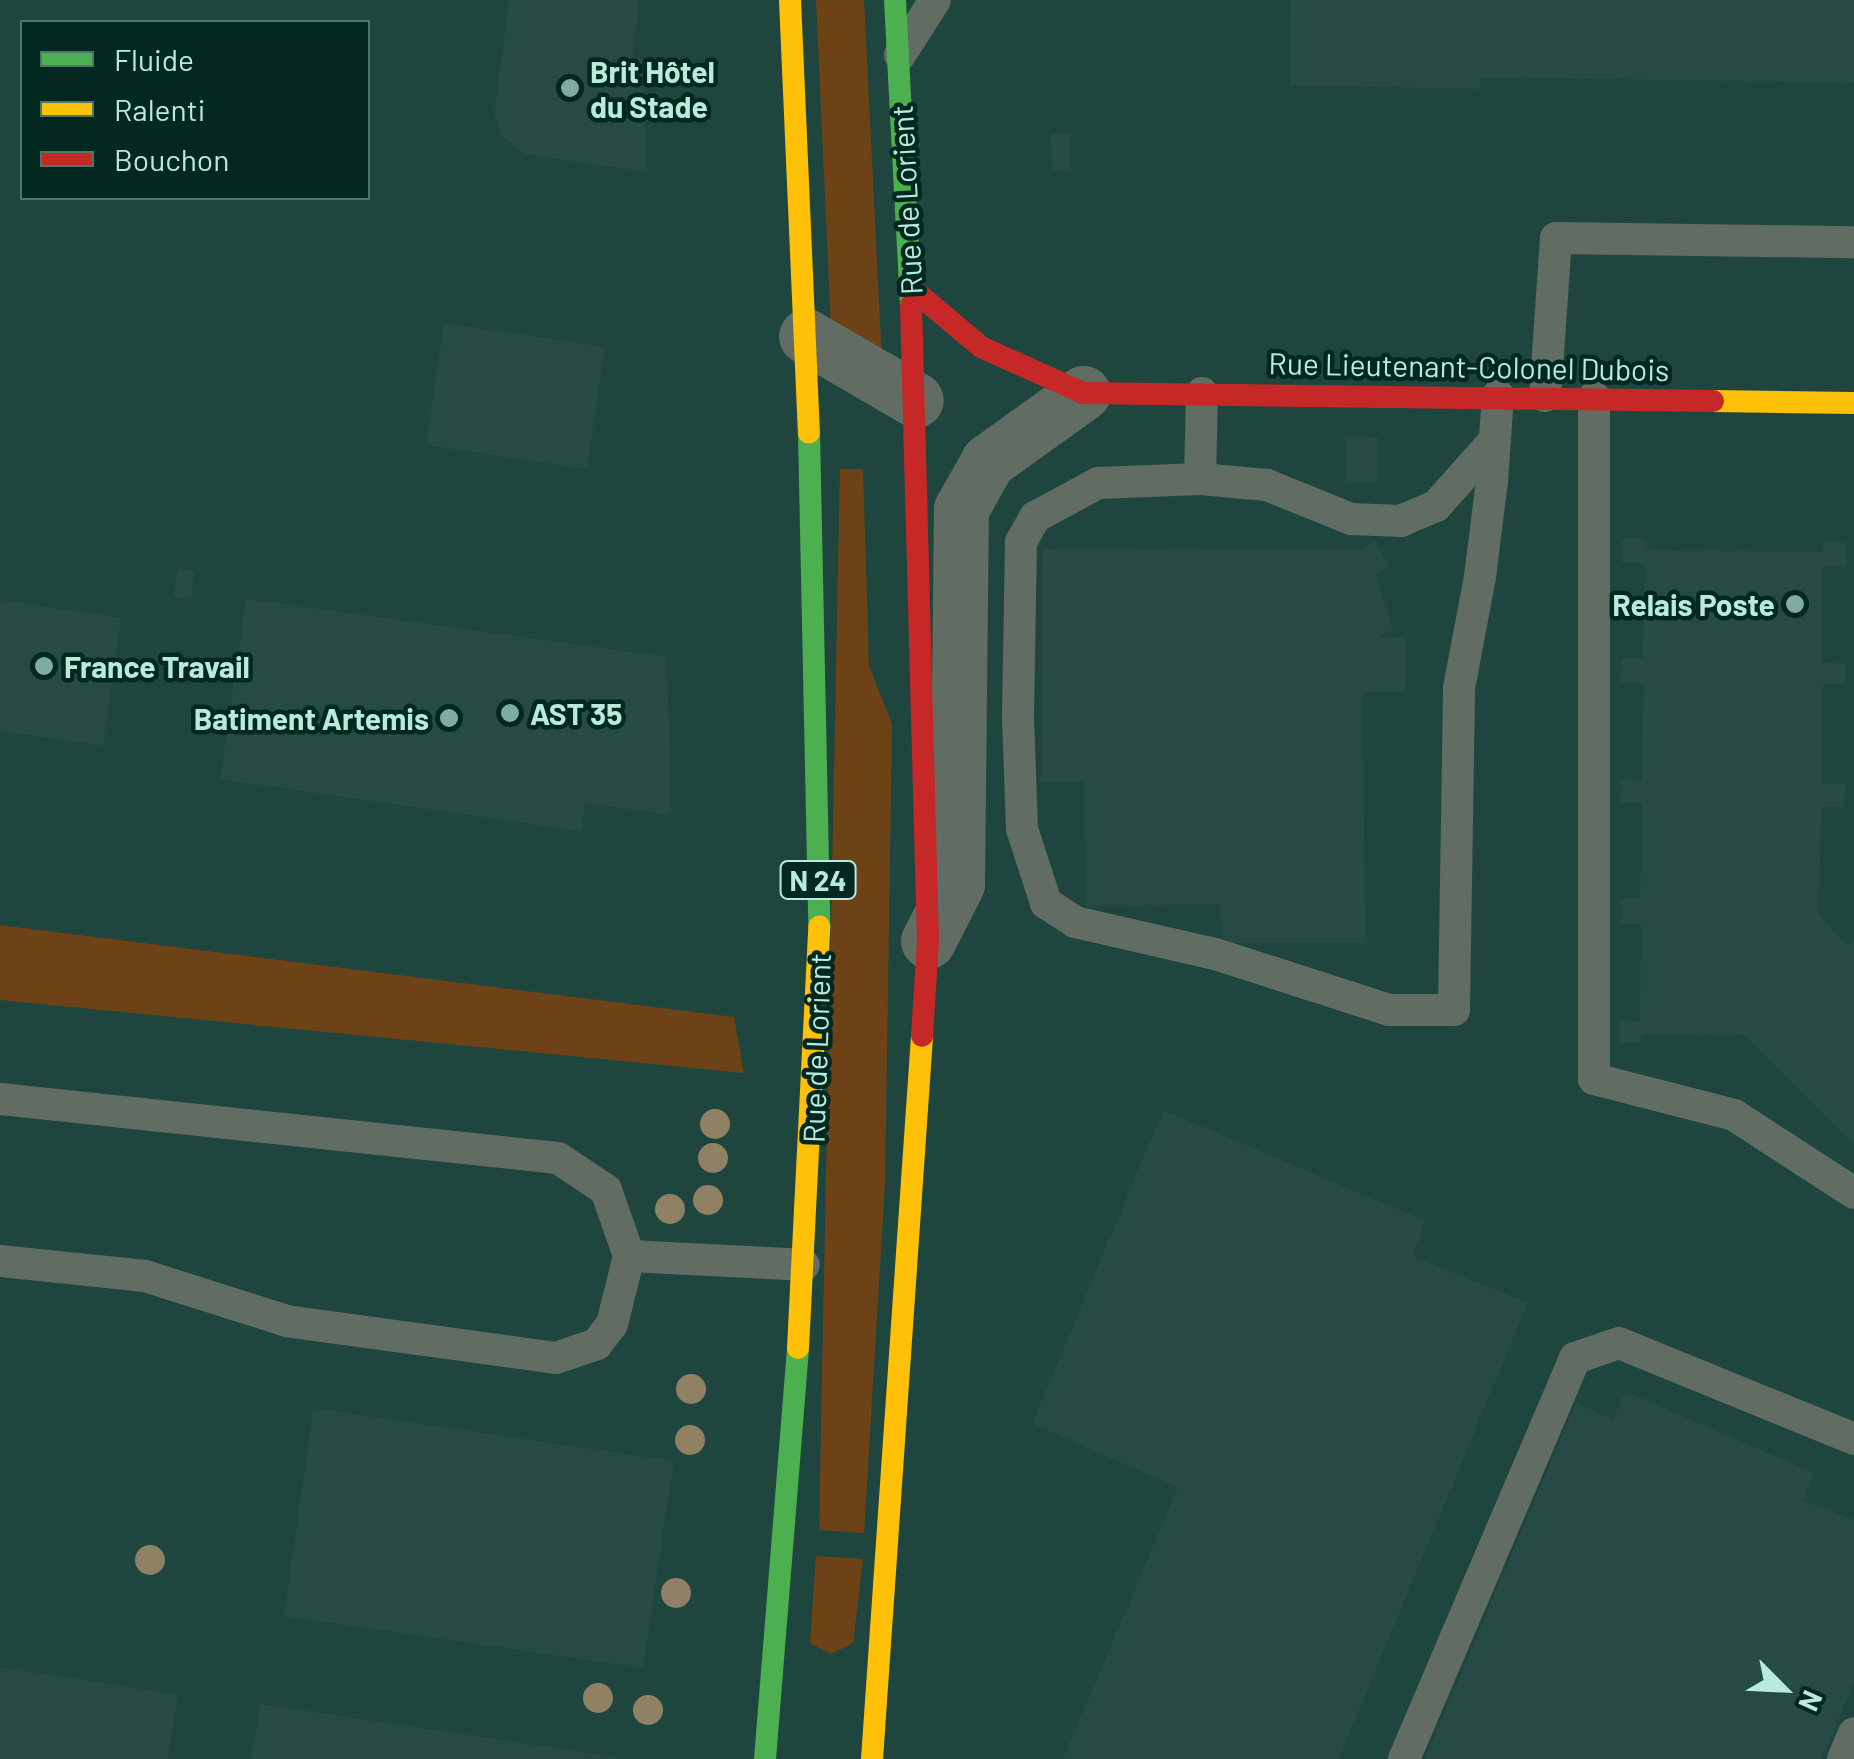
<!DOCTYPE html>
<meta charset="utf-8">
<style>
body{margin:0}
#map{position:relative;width:1854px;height:1759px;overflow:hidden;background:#0f362e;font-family:Barlow,sans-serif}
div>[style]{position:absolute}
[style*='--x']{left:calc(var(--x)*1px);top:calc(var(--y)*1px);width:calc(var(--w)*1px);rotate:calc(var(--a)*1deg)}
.built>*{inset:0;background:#1f463e}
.green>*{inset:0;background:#6e4217}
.building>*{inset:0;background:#254b44}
.lane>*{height:32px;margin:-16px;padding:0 16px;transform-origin:16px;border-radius:16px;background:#616d62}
.street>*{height:55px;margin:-27.5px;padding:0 27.5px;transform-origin:27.5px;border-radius:27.5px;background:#616d62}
.fast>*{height:22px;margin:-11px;padding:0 11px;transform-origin:11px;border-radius:11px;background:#4caf50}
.slow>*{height:22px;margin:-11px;padding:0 11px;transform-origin:11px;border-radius:11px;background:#ffc107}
.jam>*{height:22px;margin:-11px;padding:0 11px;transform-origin:11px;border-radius:11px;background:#c62828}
.trees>*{width:30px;height:30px;margin:-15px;border-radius:50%;background:#908064}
.dots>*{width:28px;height:28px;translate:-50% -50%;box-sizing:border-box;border:5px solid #022820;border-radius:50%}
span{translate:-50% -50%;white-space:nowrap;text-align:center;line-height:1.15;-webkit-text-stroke:9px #022820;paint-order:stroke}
.shield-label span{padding:2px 8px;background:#022820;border:2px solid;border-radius:8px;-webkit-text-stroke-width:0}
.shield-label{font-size:28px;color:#b9ebdd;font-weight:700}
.poi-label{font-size:30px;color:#b9ebdd;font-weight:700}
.left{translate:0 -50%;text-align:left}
.right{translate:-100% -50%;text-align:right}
.street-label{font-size:30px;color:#b9ebdd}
.legend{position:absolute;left:20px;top:20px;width:350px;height:180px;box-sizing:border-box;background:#022820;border:2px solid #4b766c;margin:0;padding:12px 18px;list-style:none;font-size:30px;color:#b9ebdd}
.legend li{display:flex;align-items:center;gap:20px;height:50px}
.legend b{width:50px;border:2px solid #4b766c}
.north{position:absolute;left:1734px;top:1639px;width:100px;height:100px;-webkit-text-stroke:8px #022820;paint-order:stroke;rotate:114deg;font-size:28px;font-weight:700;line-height:40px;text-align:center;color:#b9ebdd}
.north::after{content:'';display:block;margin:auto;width:35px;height:45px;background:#b9ebdd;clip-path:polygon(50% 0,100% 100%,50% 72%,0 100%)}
</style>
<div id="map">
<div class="built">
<div style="clip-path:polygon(evenodd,0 0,1854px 0,1854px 1759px,0 1759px,0 0,22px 22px,368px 22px,368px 198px,22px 198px,22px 22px)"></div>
</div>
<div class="green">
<div style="clip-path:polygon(816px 0,864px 0,882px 363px,831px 327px)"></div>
<div style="clip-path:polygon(840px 469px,863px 469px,869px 666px,892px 724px,885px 1184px,864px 1533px,819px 1530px)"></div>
<div style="clip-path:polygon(0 925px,734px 1017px,744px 1073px,0 1000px)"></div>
<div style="clip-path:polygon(816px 1556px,863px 1559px,853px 1643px,831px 1654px,810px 1643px)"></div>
</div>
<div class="building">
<div style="clip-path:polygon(509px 0,639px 0,633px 58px,642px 59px,647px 172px,524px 154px,501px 135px,494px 116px)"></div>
<div style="clip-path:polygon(1291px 0,1854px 0,1854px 83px,1480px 77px,1480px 89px,1290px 85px)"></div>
<div style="clip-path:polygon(1071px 133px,1071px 170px,1052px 170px,1051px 134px)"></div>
<div style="clip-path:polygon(444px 323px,605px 347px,587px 469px,426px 445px)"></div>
<div style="clip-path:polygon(1345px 436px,1378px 437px,1378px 482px,1345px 482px)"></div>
<div style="clip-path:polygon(1622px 539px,1646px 539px,1647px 550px,1823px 552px,1823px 542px,1846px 542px,1846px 566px,1823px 566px,1822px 662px,1845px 663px,1845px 684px,1823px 684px,1821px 783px,1845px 784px,1844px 807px,1821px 807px,1819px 915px,1848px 946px,1854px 940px,1854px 1145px,1744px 1035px,1641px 1034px,1642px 1043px,1619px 1043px,1620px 1020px,1640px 1021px,1641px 924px,1621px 924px,1621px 899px,1640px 899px,1642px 803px,1620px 803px,1621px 779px,1642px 780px,1644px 683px,1620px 682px,1621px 658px,1643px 658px,1645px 563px,1622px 563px)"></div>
<div style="clip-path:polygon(1375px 541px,1389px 566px,1376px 574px,1393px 629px,1378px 637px,1406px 637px,1405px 692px,1363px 692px,1365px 943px,1221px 943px,1220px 904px,1085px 906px,1084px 781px,1041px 781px,1043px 549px,1362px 550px)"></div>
<div style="clip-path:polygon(178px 568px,195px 571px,191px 600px,173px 597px)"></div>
<div style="clip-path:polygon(246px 599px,667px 657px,671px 815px,585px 803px,581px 831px,220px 779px)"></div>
<div style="clip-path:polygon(0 600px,121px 618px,103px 746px,0 731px)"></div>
<div style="clip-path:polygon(1163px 1110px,1426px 1221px,1413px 1256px,1528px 1303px,1339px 1759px,1063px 1759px,1178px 1487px,1032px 1424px)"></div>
<div style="clip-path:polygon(1625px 1391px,1814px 1473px,1804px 1501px,1854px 1520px,1854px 1682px,1822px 1759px,1425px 1759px,1576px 1402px,1613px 1420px)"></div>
<div style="clip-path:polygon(313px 1408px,674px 1461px,643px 1668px,284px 1616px)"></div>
<div style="clip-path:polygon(0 1667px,178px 1695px,168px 1759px,0 1759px)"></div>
<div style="clip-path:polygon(260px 1704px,615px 1757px,615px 1759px,251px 1759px)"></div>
</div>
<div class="lane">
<div style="--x:900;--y:55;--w:65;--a:-57.5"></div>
<div style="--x:1545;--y:396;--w:158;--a:-86"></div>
<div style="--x:1556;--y:238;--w:298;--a:0.8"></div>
<div style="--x:1594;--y:397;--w:682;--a:90"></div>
<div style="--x:1594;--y:1079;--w:145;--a:14.4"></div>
<div style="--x:1734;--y:1115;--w:143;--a:33"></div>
<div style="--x:1495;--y:440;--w:89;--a:131.8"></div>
<div style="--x:1436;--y:506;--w:38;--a:157"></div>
<div style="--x:1401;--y:521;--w:50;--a:-177.7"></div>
<div style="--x:1351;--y:519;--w:91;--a:-158"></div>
<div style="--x:1267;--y:485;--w:67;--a:-174.9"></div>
<div style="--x:1200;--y:479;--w:102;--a:177.8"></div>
<div style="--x:1098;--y:483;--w:72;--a:151.6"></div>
<div style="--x:1035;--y:517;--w:29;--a:119"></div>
<div style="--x:1021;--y:542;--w:176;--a:91"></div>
<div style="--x:1018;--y:718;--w:111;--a:87.9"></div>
<div style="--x:1022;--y:829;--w:78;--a:72"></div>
<div style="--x:1046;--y:903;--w:35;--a:33"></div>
<div style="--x:1075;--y:922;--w:144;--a:12.9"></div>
<div style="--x:1215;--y:954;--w:183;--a:17.8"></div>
<div style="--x:1389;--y:1010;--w:65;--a:0"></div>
<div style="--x:1454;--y:1010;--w:322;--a:-89.1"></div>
<div style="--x:1459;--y:688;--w:113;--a:-79.3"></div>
<div style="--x:1480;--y:577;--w:97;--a:-82.9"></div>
<div style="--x:1492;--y:481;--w:86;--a:-86"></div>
<div style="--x:1200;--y:479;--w:86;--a:-88.7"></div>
<div style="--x:0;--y:1099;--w:561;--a:6.04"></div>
<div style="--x:558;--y:1158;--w:58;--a:33.7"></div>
<div style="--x:606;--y:1190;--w:70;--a:70.8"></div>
<div style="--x:629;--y:1256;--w:70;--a:104"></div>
<div style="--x:612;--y:1324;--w:25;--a:127"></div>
<div style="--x:597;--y:1344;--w:43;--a:161.1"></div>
<div style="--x:556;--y:1358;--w:272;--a:-172.2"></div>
<div style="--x:287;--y:1321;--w:149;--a:-162.4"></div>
<div style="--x:145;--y:1276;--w:146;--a:-174.1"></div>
<div style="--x:629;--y:1256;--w:175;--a:2.9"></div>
<div style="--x:1404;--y:1759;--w:436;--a:-66.9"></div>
<div style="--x:1575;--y:1358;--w:46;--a:-18.8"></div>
<div style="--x:1619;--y:1343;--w:254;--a:22.2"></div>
<div style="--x:1843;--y:1759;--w:28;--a:-67"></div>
</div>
<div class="street">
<div style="--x:806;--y:336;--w:127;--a:30.2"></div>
<div style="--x:928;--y:941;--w:64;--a:-63"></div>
<div style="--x:957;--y:884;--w:375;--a:-89.4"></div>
<div style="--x:961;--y:509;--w:55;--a:-60.6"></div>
<div style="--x:988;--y:461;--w:117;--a:-35.6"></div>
</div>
<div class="fast">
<div style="--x:895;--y:0;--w:305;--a:87"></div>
<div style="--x:809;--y:433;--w:494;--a:88.8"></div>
<div style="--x:765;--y:1759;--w:412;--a:-85.4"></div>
</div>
<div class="slow">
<div style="--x:790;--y:0;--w:433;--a:87.5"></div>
<div style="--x:1713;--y:401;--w:141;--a:0.8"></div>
<div style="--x:798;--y:1348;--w:422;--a:-87.1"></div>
<div style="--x:872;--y:1759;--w:725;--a:-86.04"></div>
</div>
<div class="jam">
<div style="--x:911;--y:288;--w:92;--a:40.1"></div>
<div style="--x:981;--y:347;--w:112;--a:24.3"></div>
<div style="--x:1083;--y:393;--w:630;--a:0.73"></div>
<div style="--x:911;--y:305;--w:636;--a:88.47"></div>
<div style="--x:928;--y:941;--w:95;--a:93.6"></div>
</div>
<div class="trees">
<div style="left:715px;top:1124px"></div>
<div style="left:713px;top:1158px"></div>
<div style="left:708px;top:1200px"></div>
<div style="left:670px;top:1209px"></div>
<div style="left:691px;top:1389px"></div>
<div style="left:690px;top:1440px"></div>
<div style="left:150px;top:1560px"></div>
<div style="left:676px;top:1593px"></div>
<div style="left:598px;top:1698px"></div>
<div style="left:648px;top:1710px"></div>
</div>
<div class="dots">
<div style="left:570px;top:88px;background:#7eaca0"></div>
<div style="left:1795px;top:604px;background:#7eaca0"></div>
<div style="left:44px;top:666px;background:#7eaca0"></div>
<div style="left:510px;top:713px;background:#7eaca0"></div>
<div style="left:449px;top:718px;background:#7eaca0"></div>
</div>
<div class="shield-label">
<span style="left:818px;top:880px">N 24</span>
</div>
<div class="poi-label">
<span class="left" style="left:590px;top:88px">Brit Hôtel<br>du Stade</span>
<span class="right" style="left:1775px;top:604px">Relais Poste</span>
<span class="left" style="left:64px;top:666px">France Travail</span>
<span class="left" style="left:530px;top:713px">AST 35</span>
<span class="right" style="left:429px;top:718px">Batiment Artemis</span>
</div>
<div class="street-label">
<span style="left:906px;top:200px;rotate:-93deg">Rue de Lorient</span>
<span style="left:1469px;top:366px;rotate:1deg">Rue Lieutenant-Colonel Dubois</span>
<span style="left:816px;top:1048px;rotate:-88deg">Rue de Lorient</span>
</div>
<ul class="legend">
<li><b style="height:12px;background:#4caf50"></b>Fluide</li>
<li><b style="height:12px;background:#ffc107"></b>Ralenti</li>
<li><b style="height:12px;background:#c62828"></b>Bouchon</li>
</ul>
<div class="north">N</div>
</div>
